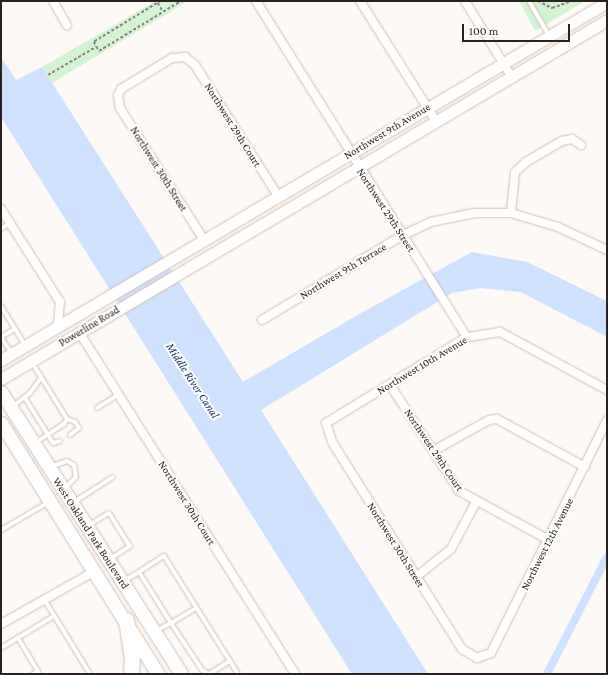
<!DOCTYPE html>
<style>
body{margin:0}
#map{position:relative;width:608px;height:675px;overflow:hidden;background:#fdf9f6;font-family:"Crimson Pro",serif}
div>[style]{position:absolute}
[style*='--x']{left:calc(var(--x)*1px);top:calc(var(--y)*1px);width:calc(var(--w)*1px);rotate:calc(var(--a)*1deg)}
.green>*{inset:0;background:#d3f3d3}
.water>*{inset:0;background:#cee1ff}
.canal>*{height:8px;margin:-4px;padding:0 4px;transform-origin:4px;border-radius:4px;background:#cee1ff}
.path>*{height:1.5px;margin-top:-0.75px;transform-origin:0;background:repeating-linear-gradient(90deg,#89837f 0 3px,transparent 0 5px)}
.roads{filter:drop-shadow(0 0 1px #d2c0b2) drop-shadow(0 0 1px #d2c0b2)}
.lane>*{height:4px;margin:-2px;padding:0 2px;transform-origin:2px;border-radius:2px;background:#fff}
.street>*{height:8px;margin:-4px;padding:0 4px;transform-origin:4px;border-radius:4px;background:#fff}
.secondary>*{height:11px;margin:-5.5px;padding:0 5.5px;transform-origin:5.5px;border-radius:5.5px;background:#fff}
.primary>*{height:13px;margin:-6.5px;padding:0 6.5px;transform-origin:6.5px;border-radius:6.5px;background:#fff}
.highway>*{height:15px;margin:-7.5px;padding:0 7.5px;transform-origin:7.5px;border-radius:7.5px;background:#fff}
span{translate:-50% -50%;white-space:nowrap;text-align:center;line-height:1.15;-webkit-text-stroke:4px #fff;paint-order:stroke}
.street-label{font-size:11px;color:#29221d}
.water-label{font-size:12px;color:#13305c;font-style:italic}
.frame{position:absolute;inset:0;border:2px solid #29221d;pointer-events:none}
.scale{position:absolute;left:462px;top:24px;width:108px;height:18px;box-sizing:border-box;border:2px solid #29221d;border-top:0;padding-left:5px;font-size:12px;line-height:14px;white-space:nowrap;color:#29221d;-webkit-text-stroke:3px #fff;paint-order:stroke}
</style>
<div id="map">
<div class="green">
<div style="clip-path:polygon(156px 1px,188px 1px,52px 83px,42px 67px)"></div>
<div style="clip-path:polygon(519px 1px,585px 1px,535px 31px)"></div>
</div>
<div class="water">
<div style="clip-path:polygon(1px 57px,16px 80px,42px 67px,243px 382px,361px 313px,472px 252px,527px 262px,607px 301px,607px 337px,521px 292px,480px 288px,452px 293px,261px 410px,428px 674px,352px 674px,1px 117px)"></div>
</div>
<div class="canal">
<div style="--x:547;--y:674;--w:131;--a:-62.9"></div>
</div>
<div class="path">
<div style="--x:161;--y:1;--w:79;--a:148.5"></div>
<div style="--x:94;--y:42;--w:10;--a:61"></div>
<div style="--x:99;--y:51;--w:96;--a:-31.4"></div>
<div style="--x:538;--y:1;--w:16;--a:27"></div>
<div style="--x:552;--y:8;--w:20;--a:-20"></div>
<div style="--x:158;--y:3;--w:10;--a:61"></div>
<div style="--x:48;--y:75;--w:56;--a:-30.3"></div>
</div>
<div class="roads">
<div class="lane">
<div style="--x:529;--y:1;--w:39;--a:60"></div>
<div style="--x:1;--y:229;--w:11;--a:-34"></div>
<div style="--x:1;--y:306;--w:46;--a:58.4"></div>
<div style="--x:1;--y:337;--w:20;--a:57"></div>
<div style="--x:1;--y:337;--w:16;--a:-30"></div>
<div style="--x:31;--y:361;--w:68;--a:58.2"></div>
<div style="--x:67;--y:419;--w:6;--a:121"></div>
<div style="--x:64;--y:424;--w:33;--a:147"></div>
<div style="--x:25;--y:398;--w:53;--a:58.1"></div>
<div style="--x:53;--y:443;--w:7;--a:-16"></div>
<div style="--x:13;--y:406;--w:21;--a:-37"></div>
<div style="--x:30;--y:393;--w:19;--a:-54"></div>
<div style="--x:97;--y:408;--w:25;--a:-32"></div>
<div style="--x:67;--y:419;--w:9;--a:21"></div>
<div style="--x:75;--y:422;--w:7;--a:56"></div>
<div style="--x:79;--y:428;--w:11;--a:142"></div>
<div style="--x:50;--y:467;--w:18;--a:-19"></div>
<div style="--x:67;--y:461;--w:8;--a:30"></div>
<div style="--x:74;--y:465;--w:12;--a:81"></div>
<div style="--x:76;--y:477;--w:16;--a:135"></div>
<div style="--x:74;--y:502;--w:46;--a:-32.7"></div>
<div style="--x:89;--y:525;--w:23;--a:-31"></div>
<div style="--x:109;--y:513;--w:39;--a:58"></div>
<div style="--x:130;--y:546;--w:24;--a:147"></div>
<div style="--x:1;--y:530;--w:56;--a:-30.3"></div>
<div style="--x:139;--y:572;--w:30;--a:-33"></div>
<div style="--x:164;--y:556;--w:139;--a:57.9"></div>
<div style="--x:124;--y:581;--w:17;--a:-31"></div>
<div style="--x:139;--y:572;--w:60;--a:57.9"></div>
<div style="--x:171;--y:623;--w:17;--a:152"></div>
<div style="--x:44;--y:599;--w:88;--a:58.5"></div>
<div style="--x:196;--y:608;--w:29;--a:149"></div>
<div style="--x:171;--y:623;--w:56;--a:56.6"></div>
<div style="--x:202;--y:670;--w:8;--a:30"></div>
<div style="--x:18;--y:638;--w:39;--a:59"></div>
<div style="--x:38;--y:671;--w:6;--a:149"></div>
<div style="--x:1;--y:648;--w:62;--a:-31.1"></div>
<div style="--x:209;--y:674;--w:25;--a:-32"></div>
</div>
<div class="street">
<div style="--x:53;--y:1;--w:28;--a:60"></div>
<div style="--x:256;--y:1;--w:397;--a:57.9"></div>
<div style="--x:360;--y:1;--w:142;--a:57.7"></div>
<div style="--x:465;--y:1;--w:88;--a:58.5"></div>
<div style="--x:1;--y:209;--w:110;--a:57.6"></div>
<div style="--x:60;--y:302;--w:24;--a:95"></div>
<div style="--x:511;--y:213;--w:41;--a:-84.4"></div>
<div style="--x:515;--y:172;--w:15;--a:-42"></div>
<div style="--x:526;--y:162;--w:42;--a:-30.3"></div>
<div style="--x:562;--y:141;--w:10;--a:-11"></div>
<div style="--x:572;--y:139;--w:11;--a:34"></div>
<div style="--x:204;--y:240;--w:156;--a:-122.5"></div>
<div style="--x:120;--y:108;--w:13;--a:-99"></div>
<div style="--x:118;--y:95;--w:7;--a:-63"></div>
<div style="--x:121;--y:89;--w:60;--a:-31.3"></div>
<div style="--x:172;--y:58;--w:13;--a:-4"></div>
<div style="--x:185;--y:57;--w:13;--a:39"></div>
<div style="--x:195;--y:65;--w:155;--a:57.6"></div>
<div style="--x:262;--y:320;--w:165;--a:-31.1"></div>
<div style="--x:403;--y:235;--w:31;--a:-25"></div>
<div style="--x:431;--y:222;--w:44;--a:-11.8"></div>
<div style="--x:474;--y:213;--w:37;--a:0"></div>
<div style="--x:511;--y:213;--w:49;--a:16.6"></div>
<div style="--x:558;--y:227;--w:54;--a:25.1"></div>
<div style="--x:79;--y:332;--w:404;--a:57.7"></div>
<div style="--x:390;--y:385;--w:126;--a:56.9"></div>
<div style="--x:459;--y:491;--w:102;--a:28.6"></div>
<div style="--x:607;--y:390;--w:122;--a:-151.5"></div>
<div style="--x:500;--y:332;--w:33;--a:171"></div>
<div style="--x:467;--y:337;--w:165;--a:148.6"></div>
<div style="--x:326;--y:423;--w:20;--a:72"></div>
<div style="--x:332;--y:442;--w:244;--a:57.9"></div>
<div style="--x:462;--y:649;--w:17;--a:31"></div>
<div style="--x:477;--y:658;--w:15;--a:-20"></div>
<div style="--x:491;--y:653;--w:260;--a:-63.5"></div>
<div style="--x:433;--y:451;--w:64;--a:-29"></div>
<div style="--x:489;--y:420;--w:8;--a:-7"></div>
<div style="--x:497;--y:419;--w:100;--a:28.6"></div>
<div style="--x:416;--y:577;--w:45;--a:-38.7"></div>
<div style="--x:451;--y:549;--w:53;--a:-62"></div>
<div style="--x:1;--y:624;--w:108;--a:-29.4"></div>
</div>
<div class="secondary">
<div style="--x:1;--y:360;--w:704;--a:-30.57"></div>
<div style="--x:1;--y:379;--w:704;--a:-30.64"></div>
</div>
<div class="primary">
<div style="--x:1;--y:392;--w:335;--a:57.4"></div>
<div style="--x:1;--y:423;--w:296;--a:58"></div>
</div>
<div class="highway">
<div style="--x:126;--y:620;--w:36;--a:81"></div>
<div style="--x:132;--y:656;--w:18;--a:93"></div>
</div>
</div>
<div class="street-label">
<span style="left:233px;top:125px;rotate:58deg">Northwest 29th Court</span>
<span style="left:387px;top:131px;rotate:-31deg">Northwest 9th Avenue</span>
<span style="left:159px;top:169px;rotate:58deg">Northwest 30th Street</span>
<span style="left:386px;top:210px;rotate:57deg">Northwest 29th Street</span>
<span style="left:343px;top:271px;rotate:-31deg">Northwest 9th Terrace</span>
<span style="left:89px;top:326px;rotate:-31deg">Powerline Road</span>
<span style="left:422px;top:365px;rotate:-31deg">Northwest 10th Avenue</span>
<span style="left:434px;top:450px;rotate:56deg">Northwest 29th Court</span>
<span style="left:187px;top:503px;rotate:58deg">Northwest 30th Court</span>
<span style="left:91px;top:533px;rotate:57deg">West Oakland Park Boulevard</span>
<span style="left:547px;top:544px;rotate:-63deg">Northwest 12th Avenue</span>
<span style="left:396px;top:545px;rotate:58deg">Northwest 30th Street</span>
</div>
<div class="water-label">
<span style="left:192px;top:381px;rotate:57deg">Middle River Canal</span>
</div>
<div class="frame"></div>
<div class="scale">100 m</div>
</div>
